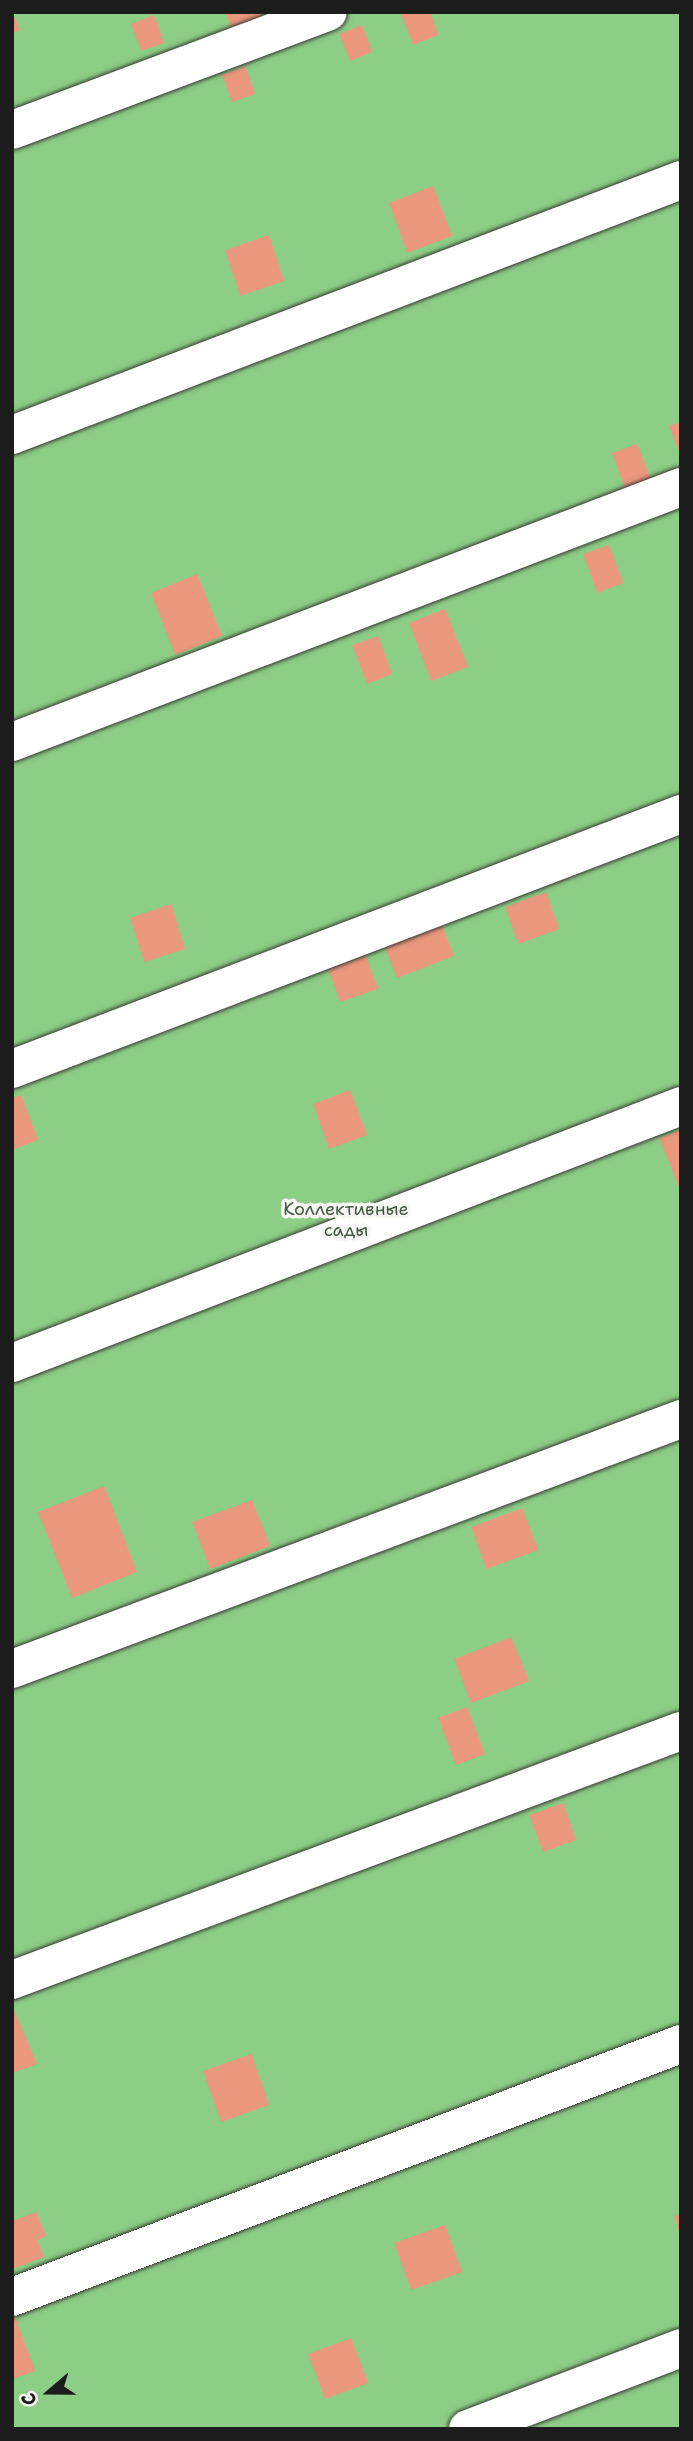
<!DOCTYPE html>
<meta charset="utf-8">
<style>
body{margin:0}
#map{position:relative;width:693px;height:2441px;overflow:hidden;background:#e7dfb9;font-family:"Shantell Sans",sans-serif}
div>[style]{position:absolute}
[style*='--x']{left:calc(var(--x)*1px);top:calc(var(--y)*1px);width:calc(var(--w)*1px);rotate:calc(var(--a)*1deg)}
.green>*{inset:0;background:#8cce86}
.building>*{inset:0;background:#ea987e}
.roads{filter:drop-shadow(0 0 2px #3a3934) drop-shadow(0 0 2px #3a3934)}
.minor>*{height:38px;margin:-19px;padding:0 19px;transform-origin:19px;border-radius:19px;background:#fff}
span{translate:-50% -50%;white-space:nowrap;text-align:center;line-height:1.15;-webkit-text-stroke:7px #f6f6f2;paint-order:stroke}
.park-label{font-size:18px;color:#435a41}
.frame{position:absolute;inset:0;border:14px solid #1c1c1c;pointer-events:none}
.north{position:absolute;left:14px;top:2357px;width:70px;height:70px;-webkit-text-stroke:5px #f6f6f2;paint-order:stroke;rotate:250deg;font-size:19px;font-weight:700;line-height:28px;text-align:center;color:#1c1c1c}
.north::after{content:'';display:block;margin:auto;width:24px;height:32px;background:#1c1c1c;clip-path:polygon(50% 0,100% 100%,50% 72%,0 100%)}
</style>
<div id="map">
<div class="green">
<div style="clip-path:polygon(12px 12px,681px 12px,681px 2429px,12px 2429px)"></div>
</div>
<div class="building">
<div style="clip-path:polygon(12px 12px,20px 30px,12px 33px)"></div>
<div style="clip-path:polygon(225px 12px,260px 12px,262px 19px,232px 30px)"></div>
<div style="clip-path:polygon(400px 12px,430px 12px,438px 35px,413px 45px)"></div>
<div style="clip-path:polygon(154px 15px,164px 43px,141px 51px,131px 24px)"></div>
<div style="clip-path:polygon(362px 25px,372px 52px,350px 61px,339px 34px)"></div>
<div style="clip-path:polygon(245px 66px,255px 94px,232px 102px,222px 75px)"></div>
<div style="clip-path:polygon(433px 186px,452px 236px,407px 253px,389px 203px)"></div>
<div style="clip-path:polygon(269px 235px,284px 281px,240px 296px,225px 250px)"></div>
<div style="clip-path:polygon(681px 422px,681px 457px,669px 426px)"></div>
<div style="clip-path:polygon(637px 444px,652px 482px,626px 492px,612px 453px)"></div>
<div style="clip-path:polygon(609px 545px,623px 583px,597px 593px,583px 554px)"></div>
<div style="clip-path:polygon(197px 574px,222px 636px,175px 655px,151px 593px)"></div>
<div style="clip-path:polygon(445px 609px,468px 667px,431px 681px,409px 623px)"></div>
<div style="clip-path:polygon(378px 636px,392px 674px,367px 684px,352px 645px)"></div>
<div style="clip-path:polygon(546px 892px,559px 929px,518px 944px,505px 907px)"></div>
<div style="clip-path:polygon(171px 904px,185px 949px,144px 962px,130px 918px)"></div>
<div style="clip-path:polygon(439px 918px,454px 956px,397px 978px,382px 940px)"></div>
<div style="clip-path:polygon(365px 954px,378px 989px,340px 1002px,324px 957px)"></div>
<div style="clip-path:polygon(350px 1090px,367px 1135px,329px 1149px,313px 1104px)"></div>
<div style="clip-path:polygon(21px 1095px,38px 1140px,12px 1150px,12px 1098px)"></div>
<div style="clip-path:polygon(681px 1130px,681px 1192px,659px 1138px)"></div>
<div style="clip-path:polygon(104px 1486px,137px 1572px,72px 1598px,38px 1512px)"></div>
<div style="clip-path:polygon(252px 1500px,270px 1546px,210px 1569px,192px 1522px)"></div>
<div style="clip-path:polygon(522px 1508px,538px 1550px,486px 1569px,471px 1527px)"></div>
<div style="clip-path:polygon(511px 1637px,529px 1681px,471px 1703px,454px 1659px)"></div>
<div style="clip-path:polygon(467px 1707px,485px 1754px,456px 1765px,438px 1718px)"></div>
<div style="clip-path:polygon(563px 1803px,576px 1840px,543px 1852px,529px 1815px)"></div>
<div style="clip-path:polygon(12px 2006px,37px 2064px,12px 2073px)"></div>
<div style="clip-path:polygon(251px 2054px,269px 2105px,221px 2122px,203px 2071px)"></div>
<div style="clip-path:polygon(36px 2212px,46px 2236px,37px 2240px,44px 2257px,12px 2269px,12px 2221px)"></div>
<div style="clip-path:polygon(681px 2213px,681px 2234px,680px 2234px,674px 2216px)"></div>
<div style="clip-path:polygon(445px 2225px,462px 2272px,411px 2290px,394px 2243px)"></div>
<div style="clip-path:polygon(15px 2317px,35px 2371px,12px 2379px,12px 2318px)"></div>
<div style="clip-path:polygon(351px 2338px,368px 2383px,325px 2399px,308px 2354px)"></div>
</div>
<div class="roads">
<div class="minor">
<div style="--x:12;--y:130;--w:337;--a:-20.5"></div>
<div style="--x:12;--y:435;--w:716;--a:-20.87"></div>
<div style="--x:12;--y:742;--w:716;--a:-20.87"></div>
<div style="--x:12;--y:1069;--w:716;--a:-20.87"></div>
<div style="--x:12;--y:1363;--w:717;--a:-21.01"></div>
<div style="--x:12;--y:1669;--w:714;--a:-20.49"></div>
<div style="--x:12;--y:1980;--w:714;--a:-20.42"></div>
<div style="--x:12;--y:2297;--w:715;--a:-20.72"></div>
<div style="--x:468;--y:2429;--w:228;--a:-20.8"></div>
</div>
</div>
<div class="park-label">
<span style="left:346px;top:1220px">Коллективные<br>сады</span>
</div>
<div class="frame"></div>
<div class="north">С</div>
</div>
